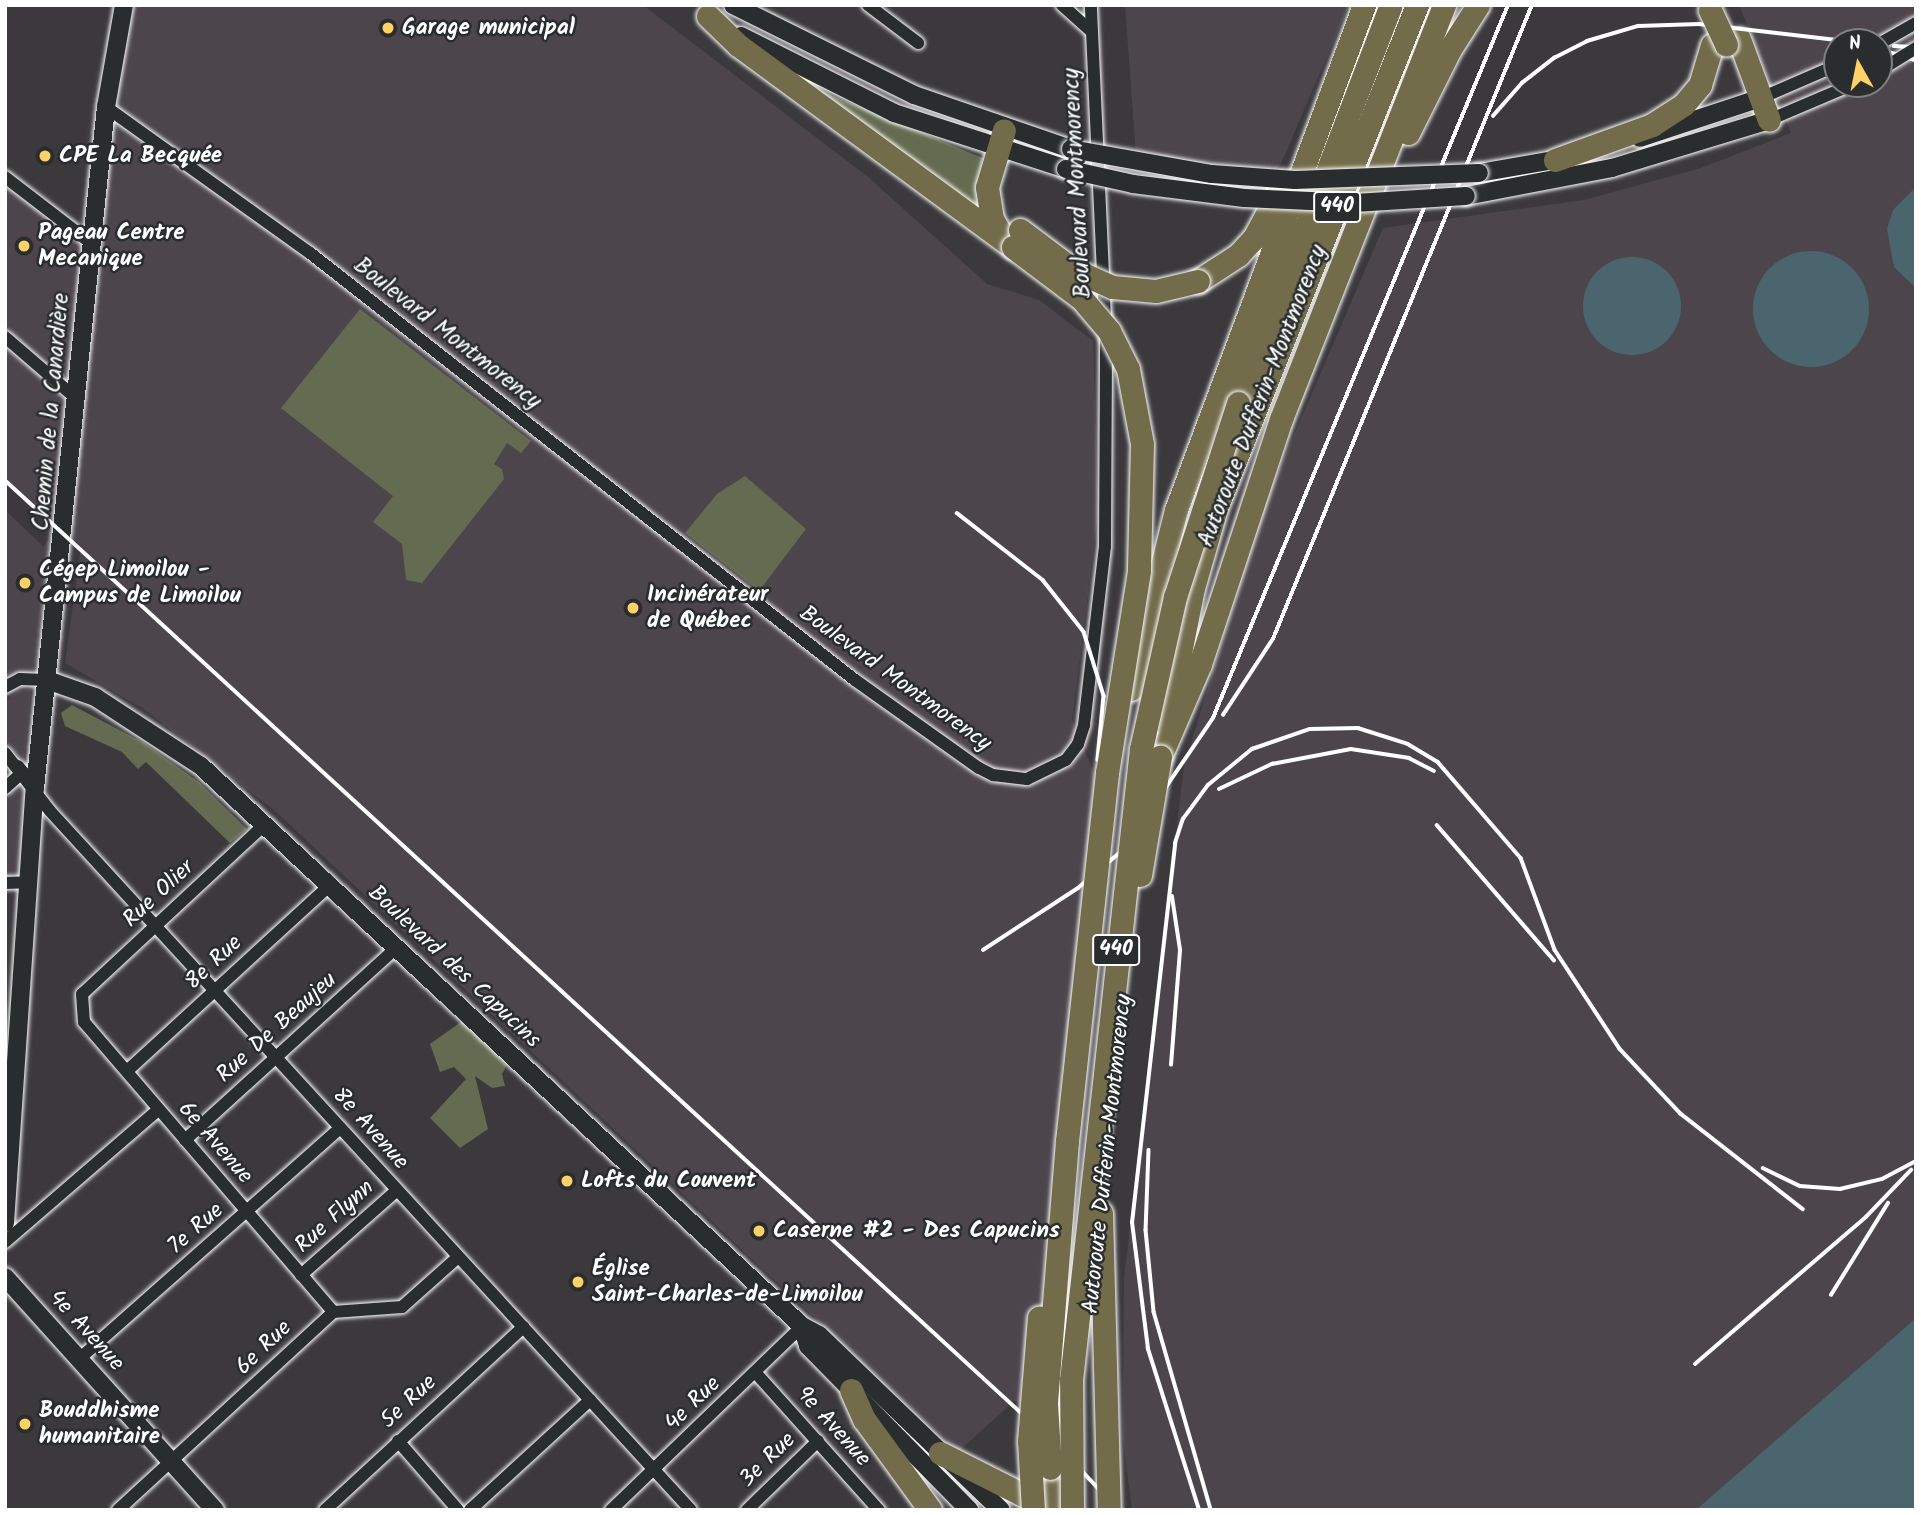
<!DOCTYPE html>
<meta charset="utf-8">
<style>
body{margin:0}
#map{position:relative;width:1921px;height:1515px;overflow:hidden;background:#3c393d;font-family:Kalam,sans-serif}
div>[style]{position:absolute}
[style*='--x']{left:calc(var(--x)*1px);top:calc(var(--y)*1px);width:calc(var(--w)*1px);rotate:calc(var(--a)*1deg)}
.built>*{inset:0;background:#4c464c}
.green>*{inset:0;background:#646b51}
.water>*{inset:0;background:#4b656f}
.round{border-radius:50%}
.roads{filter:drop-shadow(0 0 2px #fff) drop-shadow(0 0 2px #fff)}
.minor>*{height:12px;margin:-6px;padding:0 6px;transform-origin:6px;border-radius:6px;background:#2a2d2e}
.secondary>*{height:18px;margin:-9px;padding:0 9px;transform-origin:9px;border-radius:9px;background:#2a2d2e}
.motorway>*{height:23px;margin:-11.5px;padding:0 11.5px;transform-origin:11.5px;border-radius:11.5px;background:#726c4b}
.rail>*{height:3.5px;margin:-1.75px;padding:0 1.75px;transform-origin:1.75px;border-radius:1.75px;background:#fff}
.bridges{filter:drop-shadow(0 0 2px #fff) drop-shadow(0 0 2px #fff)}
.minor-bridge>*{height:12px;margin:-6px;padding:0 6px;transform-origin:6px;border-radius:6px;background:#2a2d2e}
.secondary-bridge>*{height:18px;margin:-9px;padding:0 9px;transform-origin:9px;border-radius:9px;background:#2a2d2e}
.motorway-bridge>*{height:23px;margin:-11.5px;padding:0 11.5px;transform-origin:11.5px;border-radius:11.5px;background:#726c4b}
.dots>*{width:19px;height:19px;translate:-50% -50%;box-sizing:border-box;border:4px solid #2a2d2e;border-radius:50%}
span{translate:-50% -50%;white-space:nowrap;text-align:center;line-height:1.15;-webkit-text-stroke:5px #2a2d2e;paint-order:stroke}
.shield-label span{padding:2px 5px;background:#2a2d2e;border:2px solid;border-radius:5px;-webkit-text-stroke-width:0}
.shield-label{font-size:21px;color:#fff;font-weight:700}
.poi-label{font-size:23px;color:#fff;font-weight:700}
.left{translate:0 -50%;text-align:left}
.street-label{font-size:23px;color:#fff}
.frame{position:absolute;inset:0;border:7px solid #fff;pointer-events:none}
.north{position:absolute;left:1823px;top:28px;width:70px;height:70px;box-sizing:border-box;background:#2a2d2e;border:2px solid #7f8182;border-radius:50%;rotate:351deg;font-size:19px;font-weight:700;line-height:28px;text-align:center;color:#fff}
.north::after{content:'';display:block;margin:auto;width:24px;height:32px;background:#ffd166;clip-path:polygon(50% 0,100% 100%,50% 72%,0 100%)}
</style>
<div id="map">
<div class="built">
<div style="clip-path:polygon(128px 5px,643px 5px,868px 177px,987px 284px,1039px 300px,1093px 341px,1098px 512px,1072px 720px,1110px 811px,1079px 1143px,1046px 1404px,1014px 1401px,958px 1452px,274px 810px,144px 709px,65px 663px,81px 546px,5px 477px,5px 177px,91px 244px)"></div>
<div style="clip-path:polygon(1125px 5px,1349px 5px,1280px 166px,1264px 177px,1136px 155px)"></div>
<div style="clip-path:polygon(evenodd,1739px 5px,1916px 5px,1916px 1318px,1697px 1510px,1132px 1510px,1123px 1439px,1124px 1279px,1184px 766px,1264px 505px,1383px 228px,1584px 200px,1701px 168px,1791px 133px,1739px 5px,1837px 42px,1879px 42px,1879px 84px,1837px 84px,1837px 42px)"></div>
<div style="clip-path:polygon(5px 510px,44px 547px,49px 537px,35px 667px,31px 675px,19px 674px,5px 682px)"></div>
<div style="clip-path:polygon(31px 689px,24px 760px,23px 761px,5px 742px,5px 702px,19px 690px)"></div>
<div style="clip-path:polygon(23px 772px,35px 788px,28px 882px,5px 883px,5px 788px)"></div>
</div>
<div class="green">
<div style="clip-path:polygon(814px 88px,985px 159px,987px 218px)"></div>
<div style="clip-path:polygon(360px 309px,531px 441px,521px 453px,507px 443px,494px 464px,502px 469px,504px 479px,422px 583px,406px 580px,402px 544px,373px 522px,393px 496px,281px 408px)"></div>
<div style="clip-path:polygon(745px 476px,806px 529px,759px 591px,685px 533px,717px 494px)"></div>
<div style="clip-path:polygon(72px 705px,144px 743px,199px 782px,247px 829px,230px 843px,146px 762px,138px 769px,122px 752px,65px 726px,61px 713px)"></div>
<div style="clip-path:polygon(468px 1017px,508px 1063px,502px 1074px,505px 1086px,492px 1088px,475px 1076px,488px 1129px,460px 1148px,430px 1118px,466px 1079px,454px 1067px,440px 1072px,430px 1044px)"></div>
</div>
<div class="water">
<div style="clip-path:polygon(1916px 187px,1916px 288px,1894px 267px,1887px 229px,1893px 210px)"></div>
<div class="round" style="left:1753px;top:251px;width:116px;height:116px"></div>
<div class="round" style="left:1583px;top:257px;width:98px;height:98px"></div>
<div style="clip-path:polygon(1916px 1318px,1916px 1510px,1696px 1510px,1728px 1482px)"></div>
</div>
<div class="roads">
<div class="minor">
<div style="--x:868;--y:5;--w:63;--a:37.2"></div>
<div style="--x:1062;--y:5;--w:39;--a:42"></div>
<div style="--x:1879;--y:44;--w:43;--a:-29.6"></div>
<div style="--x:1761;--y:98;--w:83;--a:-23.5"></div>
<div style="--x:106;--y:107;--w:251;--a:35.6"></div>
<div style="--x:310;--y:253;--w:692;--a:38.08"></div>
<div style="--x:855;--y:680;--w:152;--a:35.4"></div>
<div style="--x:979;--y:768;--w:16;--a:27"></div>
<div style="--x:993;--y:775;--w:34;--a:7"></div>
<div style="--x:1027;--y:779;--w:43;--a:-26"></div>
<div style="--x:1066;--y:760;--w:20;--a:-53"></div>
<div style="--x:1078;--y:744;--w:20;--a:-72"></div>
<div style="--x:1084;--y:725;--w:180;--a:-83.3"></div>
<div style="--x:1105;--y:546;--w:206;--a:-89.7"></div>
<div style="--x:1106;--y:340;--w:335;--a:-92.6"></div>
<div style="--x:1769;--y:120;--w:92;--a:-23"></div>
<div style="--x:5;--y:177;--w:110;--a:37.6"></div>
<div style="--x:5;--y:337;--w:96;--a:40.8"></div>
<div style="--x:5;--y:687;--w:17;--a:-28"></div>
<div style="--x:20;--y:679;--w:27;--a:2"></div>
<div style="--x:5;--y:753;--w:73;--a:52.2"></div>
<div style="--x:50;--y:811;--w:948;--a:47.48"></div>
<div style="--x:5;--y:788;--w:24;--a:-42"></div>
<div style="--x:23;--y:772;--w:8;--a:-130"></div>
<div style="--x:264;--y:825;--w:248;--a:137.1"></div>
<div style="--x:82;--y:994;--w:28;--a:86"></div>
<div style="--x:84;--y:1022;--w:382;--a:49.3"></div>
<div style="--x:5;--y:883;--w:23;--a:-2"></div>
<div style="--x:127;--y:1071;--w:275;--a:-42.5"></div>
<div style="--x:185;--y:1140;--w:287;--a:-42.3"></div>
<div style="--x:5;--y:1242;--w:203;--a:-40.8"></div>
<div style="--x:301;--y:1275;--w:128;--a:-41.5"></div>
<div style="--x:78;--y:1360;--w:350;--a:-41.5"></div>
<div style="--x:755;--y:1372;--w:186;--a:48.1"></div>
<div style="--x:398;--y:1441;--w:91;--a:49"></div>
<div style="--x:118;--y:1510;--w:292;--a:-42.6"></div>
<div style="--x:333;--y:1312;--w:69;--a:-4.1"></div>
<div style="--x:402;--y:1307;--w:74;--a:-41.7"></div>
<div style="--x:325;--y:1510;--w:270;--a:-42.7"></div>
<div style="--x:470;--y:1510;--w:163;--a:-42.5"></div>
<div style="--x:611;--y:1510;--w:265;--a:-43.9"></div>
<div style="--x:747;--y:1510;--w:99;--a:-44.2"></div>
</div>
<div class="secondary">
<div style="--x:733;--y:5;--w:202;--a:26.4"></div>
<div style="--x:914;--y:95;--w:166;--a:19"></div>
<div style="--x:741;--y:36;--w:171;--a:26.7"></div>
<div style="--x:894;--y:113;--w:181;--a:18"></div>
<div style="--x:1640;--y:138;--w:127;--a:-18.3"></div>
<div style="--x:1479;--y:173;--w:87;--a:-9.9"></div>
<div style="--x:1466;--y:196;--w:149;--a:-10.9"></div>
<div style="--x:1612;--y:168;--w:164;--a:-17"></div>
<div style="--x:47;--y:680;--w:51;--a:19.5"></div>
<div style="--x:95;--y:697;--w:126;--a:33.1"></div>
<div style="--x:201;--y:766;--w:821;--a:42.98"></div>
<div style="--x:802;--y:1326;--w:19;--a:28"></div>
<div style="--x:819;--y:1335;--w:252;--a:43.9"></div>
<div style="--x:5;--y:1223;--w:436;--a:-86.1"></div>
<div style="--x:35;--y:788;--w:685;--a:-84.05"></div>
<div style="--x:106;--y:107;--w:104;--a:-80"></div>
<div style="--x:5;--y:1277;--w:314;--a:48"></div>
<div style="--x:802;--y:1326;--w:21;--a:73"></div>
<div style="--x:808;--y:1346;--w:230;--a:45.5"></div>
</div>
<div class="motorway">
<div style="--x:708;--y:16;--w:42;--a:44"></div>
<div style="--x:738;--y:45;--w:341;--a:36.3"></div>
<div style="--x:1739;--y:39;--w:86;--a:69.7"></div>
<div style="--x:1408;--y:133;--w:94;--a:-63.4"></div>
<div style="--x:1450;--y:49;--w:52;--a:-57.5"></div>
<div style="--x:1555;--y:160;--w:103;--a:-19.8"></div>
<div style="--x:1652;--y:125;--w:38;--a:-33"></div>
<div style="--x:1684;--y:104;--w:25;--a:-50"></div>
<div style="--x:1700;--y:85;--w:42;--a:-73.3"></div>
<div style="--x:1002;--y:236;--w:20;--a:-120"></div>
<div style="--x:992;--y:219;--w:32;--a:-99"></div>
<div style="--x:987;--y:187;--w:59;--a:-73.4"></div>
<div style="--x:1198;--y:281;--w:48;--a:-33"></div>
<div style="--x:1238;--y:255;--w:23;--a:-47"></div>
<div style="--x:1254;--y:238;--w:61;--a:-61.8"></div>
<div style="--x:1238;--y:403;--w:426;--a:-69"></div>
<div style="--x:1131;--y:689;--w:185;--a:-75.9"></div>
<div style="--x:1176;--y:510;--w:539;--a:-69.58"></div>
<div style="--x:1166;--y:723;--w:138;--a:-78.7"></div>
<div style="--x:1193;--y:588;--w:83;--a:-74"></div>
<div style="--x:1216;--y:508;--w:542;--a:-68.22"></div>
<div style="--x:1160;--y:757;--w:101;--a:-66.7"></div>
<div style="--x:1200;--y:664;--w:258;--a:-71.7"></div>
<div style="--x:1281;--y:419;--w:445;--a:-68.5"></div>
<div style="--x:851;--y:1390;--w:32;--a:66"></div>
<div style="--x:864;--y:1419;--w:112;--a:54"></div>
<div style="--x:940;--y:1453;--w:127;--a:26.8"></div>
<div style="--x:1050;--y:1468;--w:42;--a:81.9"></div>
</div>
</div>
<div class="rail">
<div style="--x:1894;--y:46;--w:22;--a:3"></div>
<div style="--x:1879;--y:49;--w:39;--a:17"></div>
<div style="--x:1493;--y:116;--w:44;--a:-48.7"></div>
<div style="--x:1522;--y:83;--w:41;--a:-38"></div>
<div style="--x:1554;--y:58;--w:37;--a:-27"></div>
<div style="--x:1587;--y:41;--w:53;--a:-16.4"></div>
<div style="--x:1638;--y:26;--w:61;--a:-1.9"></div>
<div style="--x:1699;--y:24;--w:156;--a:6.6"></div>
<div style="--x:5;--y:480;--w:1437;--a:42.55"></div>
<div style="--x:1064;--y:1452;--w:80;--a:46.5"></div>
<div style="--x:957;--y:513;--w:109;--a:37.9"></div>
<div style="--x:1043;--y:580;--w:66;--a:51.7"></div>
<div style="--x:1084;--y:632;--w:67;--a:72.6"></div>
<div style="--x:1104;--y:696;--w:64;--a:95.4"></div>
<div style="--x:1223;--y:715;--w:91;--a:-56.7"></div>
<div style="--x:1273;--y:639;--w:685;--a:-67.78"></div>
<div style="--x:1219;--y:789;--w:59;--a:-25.3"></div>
<div style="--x:1272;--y:764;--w:80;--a:-10.8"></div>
<div style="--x:1351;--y:749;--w:59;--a:8.8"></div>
<div style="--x:1409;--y:758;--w:28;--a:27"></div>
<div style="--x:1437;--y:825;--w:179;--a:49.1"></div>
<div style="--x:983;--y:950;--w:113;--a:-33.1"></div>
<div style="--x:1078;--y:888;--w:59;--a:-40.2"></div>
<div style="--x:1123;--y:850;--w:160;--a:-55.7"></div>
<div style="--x:1213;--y:718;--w:772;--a:-67.52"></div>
<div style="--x:1171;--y:1065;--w:115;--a:-85.5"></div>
<div style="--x:1180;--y:950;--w:54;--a:-98.6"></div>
<div style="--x:1149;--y:1150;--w:80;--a:92.1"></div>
<div style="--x:1146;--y:1230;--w:82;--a:84.4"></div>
<div style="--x:1154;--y:1312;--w:206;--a:73.9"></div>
<div style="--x:1763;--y:1168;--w:41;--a:25.9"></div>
<div style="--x:1800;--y:1186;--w:40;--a:4.3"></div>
<div style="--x:1840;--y:1189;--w:43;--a:-13.4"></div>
<div style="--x:1882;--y:1179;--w:38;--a:-28"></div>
<div style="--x:1831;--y:1295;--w:108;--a:-58.2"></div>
<div style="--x:1695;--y:1364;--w:225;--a:-40.7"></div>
<div style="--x:1866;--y:1217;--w:65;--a:-46.2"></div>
<div style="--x:1199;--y:1510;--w:169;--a:-107.6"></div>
<div style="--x:1148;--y:1349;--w:127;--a:-97.2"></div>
<div style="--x:1132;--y:1223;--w:382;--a:-83.5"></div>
<div style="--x:1175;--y:843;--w:25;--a:-72"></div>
<div style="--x:1183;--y:819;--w:42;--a:-53.7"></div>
<div style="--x:1208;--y:785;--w:57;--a:-39.3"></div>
<div style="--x:1252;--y:749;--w:61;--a:-19"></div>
<div style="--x:1310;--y:729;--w:48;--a:-1.2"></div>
<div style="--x:1358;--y:728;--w:52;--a:17.7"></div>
<div style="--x:1408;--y:744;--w:35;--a:31"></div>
<div style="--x:1438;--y:762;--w:127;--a:49.2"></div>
<div style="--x:1521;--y:858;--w:98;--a:69.7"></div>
<div style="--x:1555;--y:950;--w:118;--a:56.7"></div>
<div style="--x:1620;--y:1049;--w:88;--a:46.8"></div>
<div style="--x:1680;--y:1113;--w:156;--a:38"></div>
</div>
<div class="bridges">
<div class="minor-bridge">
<div style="--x:1879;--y:71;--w:44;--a:-31.9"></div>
</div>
<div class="secondary-bridge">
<div style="--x:1071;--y:149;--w:143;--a:10.1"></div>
<div style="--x:1212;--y:174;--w:83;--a:4.1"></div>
<div style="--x:1295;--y:180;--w:184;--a:-2.2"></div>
<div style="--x:1066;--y:169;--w:69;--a:12.6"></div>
<div style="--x:1133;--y:184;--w:112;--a:7.2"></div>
<div style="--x:1244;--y:198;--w:111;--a:2.6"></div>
<div style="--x:1355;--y:203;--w:111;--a:-3.6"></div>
</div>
<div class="motorway-bridge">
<div style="--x:1710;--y:10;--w:38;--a:65"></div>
<div style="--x:1020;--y:230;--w:65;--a:36.9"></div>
<div style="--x:1072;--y:269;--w:44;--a:24.2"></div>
<div style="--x:1112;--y:287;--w:44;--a:5.2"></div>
<div style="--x:1156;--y:291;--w:43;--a:-13.4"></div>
<div style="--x:1013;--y:247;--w:86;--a:37"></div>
<div style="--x:1082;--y:299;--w:42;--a:49.8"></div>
<div style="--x:1109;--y:331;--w:42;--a:63.4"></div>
<div style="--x:1128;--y:369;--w:76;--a:79.4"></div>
<div style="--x:1142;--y:444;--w:127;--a:91.4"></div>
<div style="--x:1139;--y:571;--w:205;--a:99"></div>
<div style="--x:1107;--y:773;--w:370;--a:96.2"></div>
<div style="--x:1067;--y:1141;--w:264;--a:94.6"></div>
<div style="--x:1046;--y:1404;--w:64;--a:86.4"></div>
<div style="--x:1140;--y:875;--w:120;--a:-80.4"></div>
<div style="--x:1101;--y:1213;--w:297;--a:88.5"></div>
<div style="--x:1033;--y:1510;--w:69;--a:-93.3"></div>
<div style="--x:1029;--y:1441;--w:124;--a:-85.4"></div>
<div style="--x:1072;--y:1510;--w:130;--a:-90.4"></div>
<div style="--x:1071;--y:1380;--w:635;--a:-83.67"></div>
<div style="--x:1141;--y:749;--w:156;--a:-77.4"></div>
<div style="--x:1175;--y:597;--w:204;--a:-72"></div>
</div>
</div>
<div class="dots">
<div style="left:388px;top:28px;background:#ffd166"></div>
<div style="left:45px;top:156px;background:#ffd166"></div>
<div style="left:24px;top:246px;background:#ffd166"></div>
<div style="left:25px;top:583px;background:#ffd166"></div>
<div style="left:633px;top:608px;background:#ffd166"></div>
<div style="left:567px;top:1181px;background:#ffd166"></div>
<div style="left:759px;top:1231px;background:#ffd166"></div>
<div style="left:578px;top:1282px;background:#ffd166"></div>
<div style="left:25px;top:1424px;background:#ffd166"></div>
</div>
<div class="shield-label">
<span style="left:1337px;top:207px">440</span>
<span style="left:1116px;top:950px">440</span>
</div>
<div class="poi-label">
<span class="left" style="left:402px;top:28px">Garage municipal</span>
<span class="left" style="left:59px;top:156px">CPE La Becquée</span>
<span class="left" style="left:38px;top:246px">Pageau Centre<br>Mecanique</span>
<span class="left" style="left:39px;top:583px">Cégep Limoilou -<br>Campus de Limoilou</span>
<span class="left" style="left:647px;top:608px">Incinérateur<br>de Québec</span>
<span class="left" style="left:581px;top:1181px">Lofts du Couvent</span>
<span class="left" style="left:773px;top:1231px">Caserne #2 - Des Capucins</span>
<span class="left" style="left:592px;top:1282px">Église<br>Saint-Charles-de-Limoilou</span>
<span class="left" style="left:39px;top:1424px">Bouddhisme<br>humanitaire</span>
</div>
<div class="street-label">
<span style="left:1078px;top:183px;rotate:-93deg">Boulevard Montmorency</span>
<span style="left:447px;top:334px;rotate:38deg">Boulevard Montmorency</span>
<span style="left:1263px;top:396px;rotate:-69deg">Autoroute Dufferin-Montmorency</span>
<span style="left:52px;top:412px;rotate:-85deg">Chemin de la Canardière</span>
<span style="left:895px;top:679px;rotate:36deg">Boulevard Montmorency</span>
<span style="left:159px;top:894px;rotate:-43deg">Rue Olier</span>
<span style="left:214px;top:963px;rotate:-43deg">8e Rue</span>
<span style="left:454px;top:967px;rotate:43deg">Boulevard des Capucins</span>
<span style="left:277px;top:1028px;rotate:-42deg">Rue De Beaujeu</span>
<span style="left:370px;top:1129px;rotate:48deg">8e Avenue</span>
<span style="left:215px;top:1143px;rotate:49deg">6e Avenue</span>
<span style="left:1108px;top:1154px;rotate:-84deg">Autoroute Dufferin-Montmorency</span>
<span style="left:335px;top:1217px;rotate:-42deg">Rue Flynn</span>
<span style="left:196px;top:1229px;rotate:-41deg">7e Rue</span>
<span style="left:86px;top:1331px;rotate:48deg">4e Avenue</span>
<span style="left:264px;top:1348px;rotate:-44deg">6e Rue</span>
<span style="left:409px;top:1402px;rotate:-43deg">5e Rue</span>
<span style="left:693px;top:1404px;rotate:-44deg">4e Rue</span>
<span style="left:833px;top:1427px;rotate:48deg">9e Avenue</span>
<span style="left:768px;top:1460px;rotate:-44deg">3e Rue</span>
</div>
<div class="frame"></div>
<div class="north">N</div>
</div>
